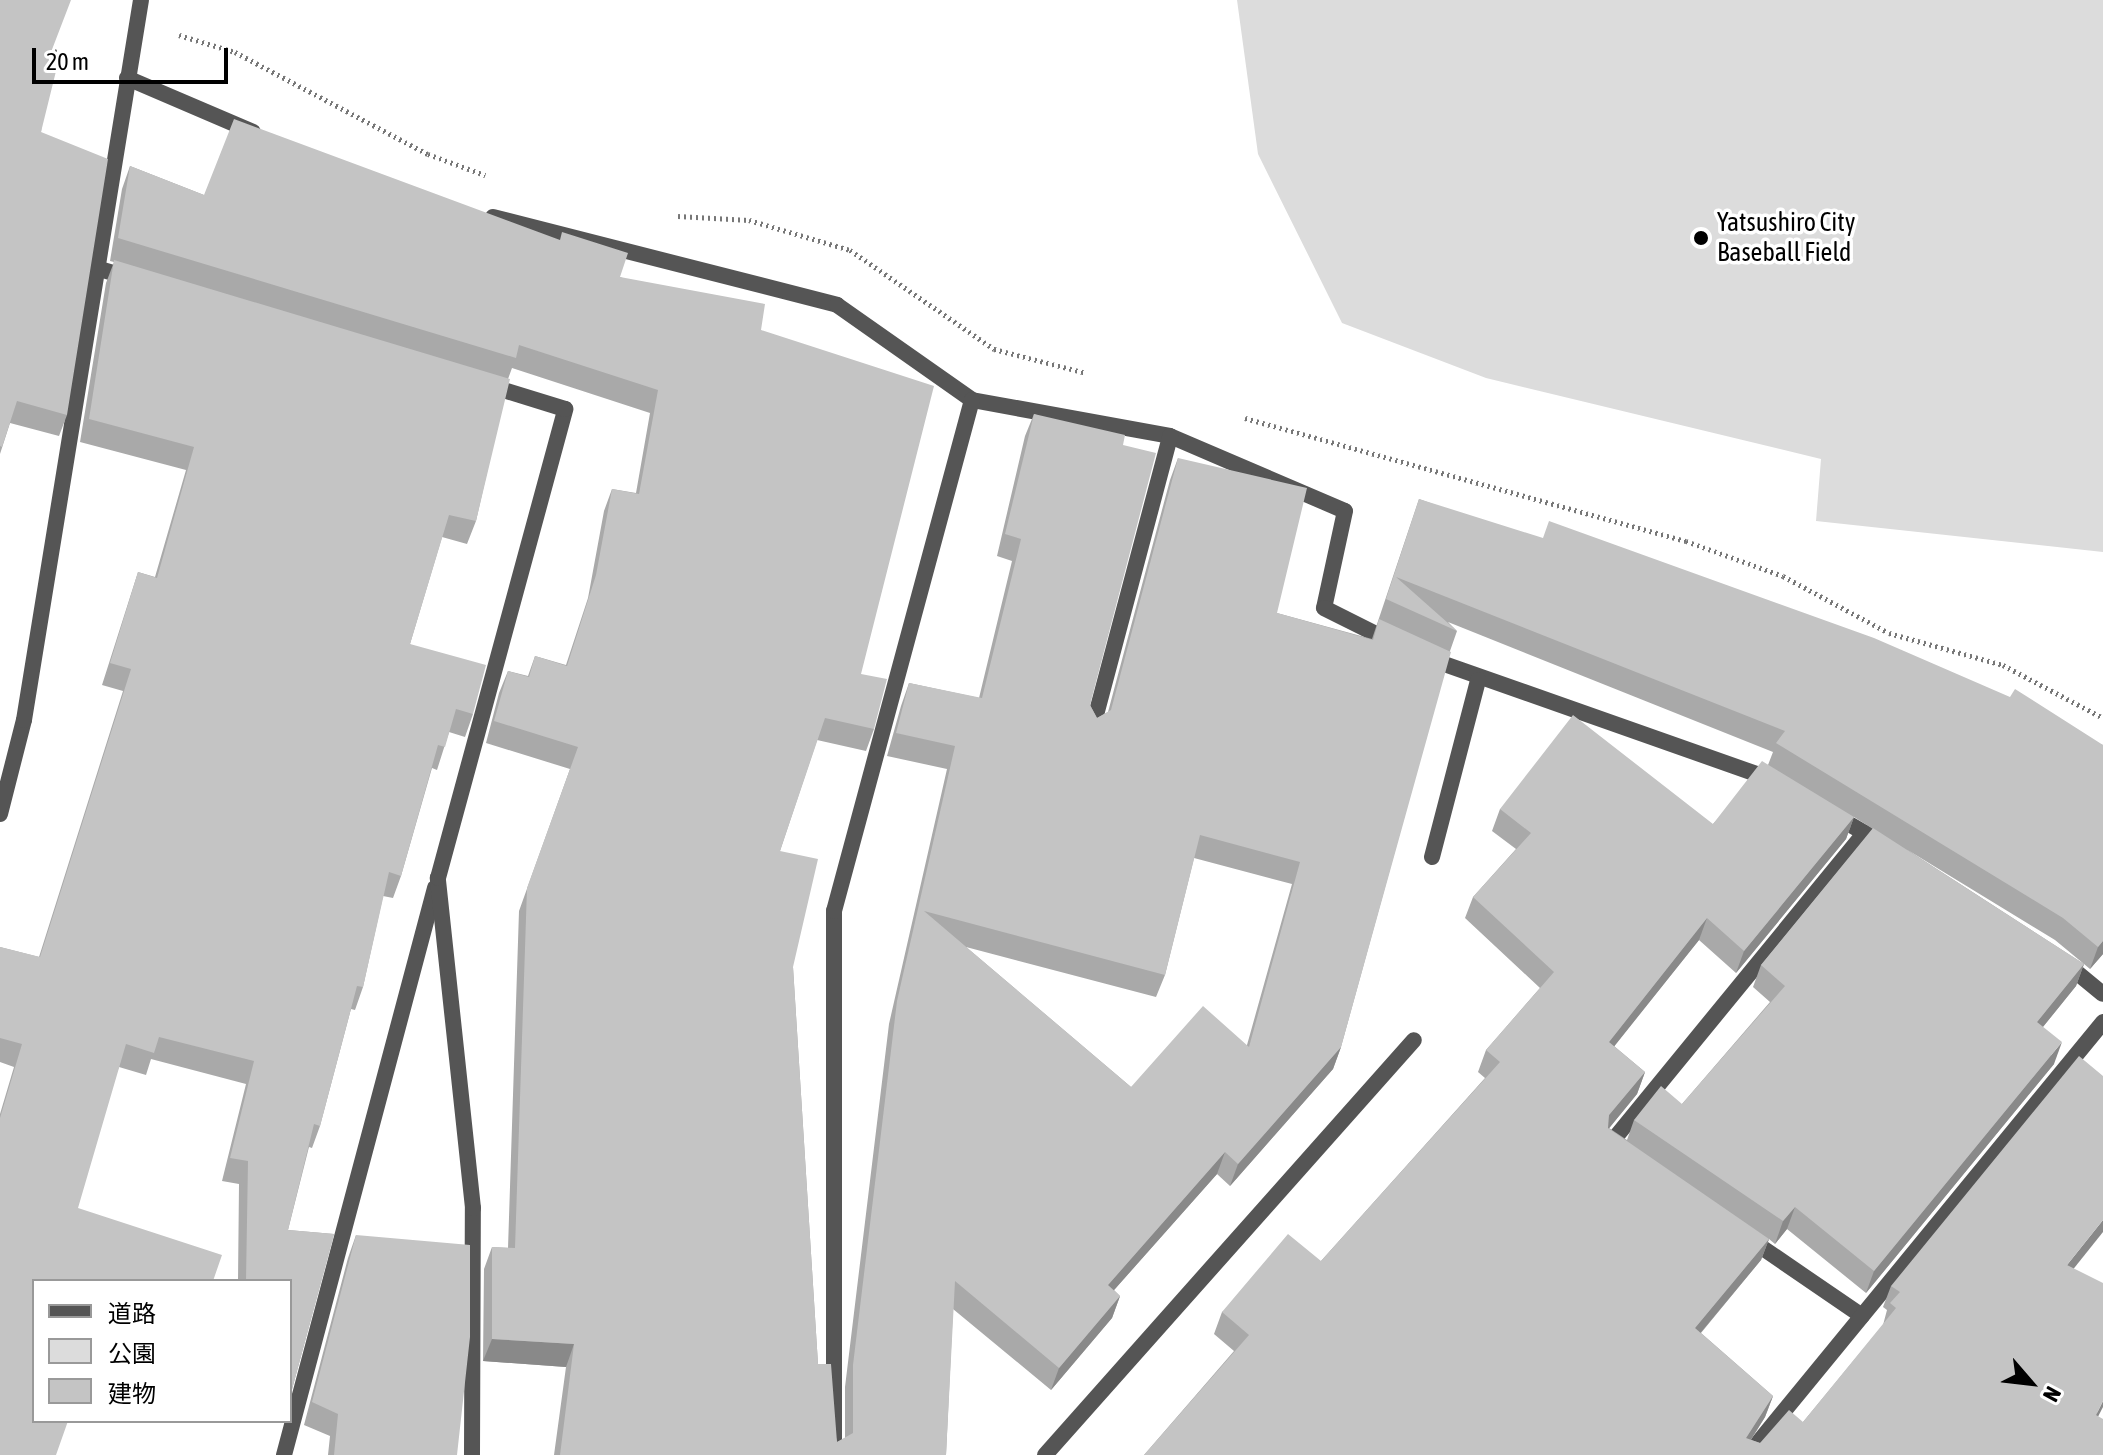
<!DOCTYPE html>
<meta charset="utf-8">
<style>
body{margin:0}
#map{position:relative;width:2103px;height:1455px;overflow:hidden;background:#fff;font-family:"Asap Condensed","Noto Sans JP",sans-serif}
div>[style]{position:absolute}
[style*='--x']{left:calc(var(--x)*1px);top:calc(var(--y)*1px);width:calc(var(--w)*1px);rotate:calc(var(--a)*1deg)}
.green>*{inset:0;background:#dcdcdc}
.path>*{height:5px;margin-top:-2.5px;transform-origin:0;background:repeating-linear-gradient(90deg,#777 0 2px,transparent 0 6px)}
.street>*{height:16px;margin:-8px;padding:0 8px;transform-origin:8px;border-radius:8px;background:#555}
.wall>*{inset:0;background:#a9a9a9}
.shaded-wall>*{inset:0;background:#898989}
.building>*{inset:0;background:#c4c4c4}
.dots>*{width:22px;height:22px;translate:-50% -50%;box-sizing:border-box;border:4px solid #fff;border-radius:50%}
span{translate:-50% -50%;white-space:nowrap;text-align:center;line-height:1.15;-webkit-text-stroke:7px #fff;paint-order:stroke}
.poi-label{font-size:26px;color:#000}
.left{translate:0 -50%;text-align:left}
.legend{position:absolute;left:32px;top:1279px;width:260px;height:144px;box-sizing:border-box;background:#fff;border:2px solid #999;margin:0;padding:10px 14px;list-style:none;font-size:24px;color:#000}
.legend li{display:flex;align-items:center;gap:16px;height:40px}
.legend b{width:40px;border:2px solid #999}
.north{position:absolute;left:1991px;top:1343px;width:80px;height:80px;-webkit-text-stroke:6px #fff;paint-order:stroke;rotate:118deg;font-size:22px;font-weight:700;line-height:32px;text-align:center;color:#000}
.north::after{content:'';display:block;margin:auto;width:28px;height:36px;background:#000;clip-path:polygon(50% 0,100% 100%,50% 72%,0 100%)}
.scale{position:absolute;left:32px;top:48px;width:196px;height:36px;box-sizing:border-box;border:4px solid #000;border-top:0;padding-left:10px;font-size:24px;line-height:28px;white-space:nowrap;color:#000;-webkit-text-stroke:6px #fff;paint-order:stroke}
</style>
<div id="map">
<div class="green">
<div style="clip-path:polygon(1237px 0,2103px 0,2103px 552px,1816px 521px,1821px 459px,1486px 378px,1342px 323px,1258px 154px)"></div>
</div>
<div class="path">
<div style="--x:179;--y:35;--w:59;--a:16.9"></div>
<div style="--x:235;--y:52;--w:218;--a:27.9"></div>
<div style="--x:428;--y:154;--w:61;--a:20.2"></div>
<div style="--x:49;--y:49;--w:43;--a:20.6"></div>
<div style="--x:678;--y:216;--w:71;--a:3.2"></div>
<div style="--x:749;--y:220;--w:105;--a:16.5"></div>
<div style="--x:850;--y:250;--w:175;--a:34.5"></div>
<div style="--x:994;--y:349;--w:95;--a:14.6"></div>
<div style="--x:1245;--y:418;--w:458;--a:15.6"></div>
<div style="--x:1686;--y:541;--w:103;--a:19.8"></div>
<div style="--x:1783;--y:576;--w:120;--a:28.3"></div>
<div style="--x:1889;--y:633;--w:118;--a:15.7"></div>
<div style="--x:2003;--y:665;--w:113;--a:27.9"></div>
</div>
<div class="street">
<div style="--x:127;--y:78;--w:137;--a:23.2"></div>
<div style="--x:493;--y:217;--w:355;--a:14.3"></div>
<div style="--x:837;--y:305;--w:165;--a:35.1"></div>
<div style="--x:972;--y:400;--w:201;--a:10.3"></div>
<div style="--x:1170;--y:436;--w:190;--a:23.2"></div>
<div style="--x:1345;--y:511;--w:99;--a:102.2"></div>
<div style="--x:1324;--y:608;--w:78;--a:26.6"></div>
<div style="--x:96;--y:268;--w:33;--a:16"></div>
<div style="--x:1430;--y:659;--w:364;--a:19.4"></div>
<div style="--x:1092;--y:730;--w:304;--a:-75.1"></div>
<div style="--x:0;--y:814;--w:97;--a:-75.7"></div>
<div style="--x:24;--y:720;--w:729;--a:-80.77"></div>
<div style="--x:1835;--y:816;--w:56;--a:29.7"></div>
<div style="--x:1432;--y:857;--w:183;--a:-75.4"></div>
<div style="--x:2064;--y:962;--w:50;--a:39.4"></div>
<div style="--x:1616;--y:1148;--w:7;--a:-146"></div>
<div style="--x:1610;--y:1144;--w:402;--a:-50.7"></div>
<div style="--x:1748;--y:1238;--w:138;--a:34.4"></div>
<div style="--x:284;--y:1455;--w:587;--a:-75.09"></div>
<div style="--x:472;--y:1455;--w:247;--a:-89.8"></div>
<div style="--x:473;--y:1208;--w:332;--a:-96.1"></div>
<div style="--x:438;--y:878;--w:486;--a:-74.8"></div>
<div style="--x:565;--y:409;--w:82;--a:-162.9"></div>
<div style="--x:834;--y:1455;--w:544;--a:-90"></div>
<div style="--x:834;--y:911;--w:529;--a:-74.89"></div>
<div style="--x:1045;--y:1455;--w:555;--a:-48.36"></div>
<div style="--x:1748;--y:1455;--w:560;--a:-50.65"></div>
</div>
<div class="wall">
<div style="clip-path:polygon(0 0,49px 60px,41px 132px,67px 415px,59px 436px,10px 423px,0 454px)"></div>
<div style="clip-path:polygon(evenodd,130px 166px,204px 195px,620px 277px,761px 330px,861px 674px,874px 729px,866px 751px,817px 740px,780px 851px,793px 967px,818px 1364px,837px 1442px,845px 1438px,845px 1387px,889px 1024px,947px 769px,887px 756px,901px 706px,909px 683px,979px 698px,1012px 561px,997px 556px,1025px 436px,1034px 414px,1123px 445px,1090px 705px,1097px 718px,1108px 712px,1170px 480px,1178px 458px,1277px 613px,1372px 639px,1419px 499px,2103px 745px,2103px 954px,2090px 969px,2084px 964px,2076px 986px,2043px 1027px,2054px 1064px,1866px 1293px,1787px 1229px,1775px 1244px,1769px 1239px,1761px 1260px,1701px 1333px,1773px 1396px,1765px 1417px,1751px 1440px,1760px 1443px,1803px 1422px,1883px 1325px,1887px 1310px,1883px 1307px,1891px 1286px,2074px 1269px,2098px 1416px,2103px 1455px,1144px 1455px,1234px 1351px,1214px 1334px,1222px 1312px,1321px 1261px,1485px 1078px,1478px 1072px,1486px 1050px,1540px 988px,1465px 918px,1473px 897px,1516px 849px,1492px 831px,1500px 809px,1713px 824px,1768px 765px,1773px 752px,1448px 622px,1457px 631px,1450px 651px,1341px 1047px,1333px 1069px,1230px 1186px,1217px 1174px,1114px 1290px,1120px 1296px,1112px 1318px,1051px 1390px,953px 1309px,946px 1455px,554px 1455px,566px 1367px,483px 1361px,484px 1269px,492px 1247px,508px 1248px,519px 911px,570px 769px,486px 743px,499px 693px,508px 671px,528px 676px,535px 656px,566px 665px,588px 598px,604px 511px,612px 489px,636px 493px,650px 413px,512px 368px,508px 379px,476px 521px,467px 544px,442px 537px,410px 644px,473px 714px,465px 737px,449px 732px,437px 770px,432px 768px,401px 876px,393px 898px,383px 896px,363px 987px,355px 1010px,351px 1009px,320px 1126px,312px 1148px,309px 1147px,288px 1230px,334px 1234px,290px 1397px,290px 1281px,238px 1281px,239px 1184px,222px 1181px,246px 1084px,151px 1059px,146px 1075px,119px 1067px,34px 1281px,0 1455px,0 1114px,14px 1067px,0 1062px,0 947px,39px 957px,123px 691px,102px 685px,138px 572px,155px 577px,186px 470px,80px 442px,106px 283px,114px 262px,110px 261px,122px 189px,130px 166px,1854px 817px,1873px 829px,1761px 965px,1753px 987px,1770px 1002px,1682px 1104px,1634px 1120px,1627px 1140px,1609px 1128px,1637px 1094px,1645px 1072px,1614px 1046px,1699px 940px,1736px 973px,1846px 839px,1854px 817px,130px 166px,1906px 849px,2055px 940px,2084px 964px,1906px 849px,130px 166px,1194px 858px,1292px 884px,1247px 1045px,1131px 1087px,966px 947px,1156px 997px,1165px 975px,1194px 858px)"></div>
<div style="clip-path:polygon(356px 1235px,457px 1455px,328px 1455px,330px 1436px,304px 1425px,348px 1258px)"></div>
</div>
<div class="shaded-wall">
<div style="clip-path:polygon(1854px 817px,1846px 839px,1736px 973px,1744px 951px)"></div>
<div style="clip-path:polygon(1707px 918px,1699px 940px,1601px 1063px,1609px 1042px)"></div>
<div style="clip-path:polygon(2103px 941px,2103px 954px,2090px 969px,2098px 947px)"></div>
<div style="clip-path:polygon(2084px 964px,2076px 986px,2029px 1044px,2037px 1022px)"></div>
<div style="clip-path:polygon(2062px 1042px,2054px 1064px,1866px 1293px,1874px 1271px)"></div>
<div style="clip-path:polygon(1341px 1047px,1333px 1069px,1230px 1186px,1238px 1164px)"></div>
<div style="clip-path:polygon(1645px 1072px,1637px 1094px,1602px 1137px,1609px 1115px)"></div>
<div style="clip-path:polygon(1225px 1152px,1217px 1174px,1099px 1307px,1108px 1285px)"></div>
<div style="clip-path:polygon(1795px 1207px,1787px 1229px,1775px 1244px,1783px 1221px)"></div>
<div style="clip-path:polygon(2103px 1220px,2103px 1232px,2059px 1287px,2067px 1265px)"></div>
<div style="clip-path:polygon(1769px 1239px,1761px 1260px,1687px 1349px,1695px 1328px)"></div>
<div style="clip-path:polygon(1120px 1296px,1112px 1318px,1051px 1390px,1059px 1368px)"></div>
<div style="clip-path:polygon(492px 1339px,574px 1344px,566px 1367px,483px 1361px)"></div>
<div style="clip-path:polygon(1773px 1396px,1765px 1417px,1741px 1455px,1746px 1438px)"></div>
<div style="clip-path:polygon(2103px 1401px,2103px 1407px,2088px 1436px,2096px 1415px)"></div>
</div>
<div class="building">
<div style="clip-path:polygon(0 0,71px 0,48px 60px,58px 63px,41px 132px,108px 159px,67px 415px,17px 401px,2px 447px,0 446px)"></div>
<div style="clip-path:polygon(evenodd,234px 119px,560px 240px,562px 232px,628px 253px,620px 277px,765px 304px,761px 330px,934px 386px,861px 674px,887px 679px,874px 729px,825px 718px,780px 851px,818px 859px,793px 967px,818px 1364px,831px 1364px,837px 1442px,853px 1433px,853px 1365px,897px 1001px,955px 746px,896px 733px,909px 683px,982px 698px,1021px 539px,1005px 534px,1034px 414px,1125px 435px,1123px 445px,1156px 453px,1090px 705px,1097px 718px,1111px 710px,1178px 458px,1307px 488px,1277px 613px,1373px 640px,1379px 619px,1451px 652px,1341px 1047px,1238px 1164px,1225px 1152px,1108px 1285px,1120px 1296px,1059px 1368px,955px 1281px,946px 1455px,560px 1455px,574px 1344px,492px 1339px,492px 1247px,515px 1248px,527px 888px,578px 747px,494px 721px,508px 671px,529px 677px,535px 656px,567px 666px,596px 575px,612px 489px,639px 494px,658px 390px,519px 345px,516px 358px,118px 238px,130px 166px,204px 195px,234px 119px,1200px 835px,1300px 862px,1249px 1047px,1203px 1006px,1131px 1087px,924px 911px,1165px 975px,1200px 835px)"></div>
<div style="clip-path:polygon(114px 260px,510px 379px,476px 521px,449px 515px,410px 644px,486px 665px,473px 714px,456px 709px,445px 747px,438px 745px,401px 876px,389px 872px,363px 987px,357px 986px,320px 1126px,314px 1124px,288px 1230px,334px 1234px,291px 1393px,290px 1392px,290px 1281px,246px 1281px,248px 1161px,230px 1158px,254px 1061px,159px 1037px,154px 1053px,126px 1044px,78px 1208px,222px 1255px,213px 1281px,34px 1281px,34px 1421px,68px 1421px,56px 1455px,0 1455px,0 1118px,22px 1044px,0 1038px,0 947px,40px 957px,131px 669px,110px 663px,138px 572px,157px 578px,194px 447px,89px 419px)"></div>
<div style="clip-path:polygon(1419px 499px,1543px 538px,1549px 521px,1874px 638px,2010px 697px,2015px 689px,2103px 745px,2103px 941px,2098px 947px,2063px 918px,1776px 743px,1785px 731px,1396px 577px,1457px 631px,1386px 599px)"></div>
<div style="clip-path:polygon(1573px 715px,1713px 824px,1762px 761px,1854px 817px,1744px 951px,1707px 918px,1609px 1042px,1645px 1072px,1609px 1115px,1608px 1128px,1769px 1239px,1695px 1328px,1773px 1396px,1746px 1438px,1760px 1443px,1789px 1410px,1803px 1422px,1896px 1308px,1890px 1303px,1900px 1292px,1891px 1286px,2079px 1056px,2103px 1076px,2103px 1220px,2067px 1265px,2103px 1283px,2103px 1401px,2096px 1415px,2103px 1419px,2103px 1455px,1144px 1455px,1249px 1335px,1222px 1312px,1288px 1234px,1321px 1261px,1500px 1062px,1486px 1050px,1554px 972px,1473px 897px,1531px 833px,1500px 809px)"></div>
<div style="clip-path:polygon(1873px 828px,2084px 964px,2037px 1022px,2062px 1042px,1874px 1271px,1795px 1207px,1783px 1221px,1634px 1120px,1661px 1086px,1682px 1104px,1785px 986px,1761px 965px)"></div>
<div style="clip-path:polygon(356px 1235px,470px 1245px,470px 1337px,457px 1455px,334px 1455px,338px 1414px,312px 1402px)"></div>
</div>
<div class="dots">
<div style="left:1701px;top:238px;background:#000"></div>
</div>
<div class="poi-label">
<span class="left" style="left:1717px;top:238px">Yatsushiro City<br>Baseball Field</span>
</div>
<ul class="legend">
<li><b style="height:10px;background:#555"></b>道路</li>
<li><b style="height:22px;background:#dcdcdc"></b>公園</li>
<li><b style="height:22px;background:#c4c4c4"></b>建物</li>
</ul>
<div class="north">N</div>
<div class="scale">20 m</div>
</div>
